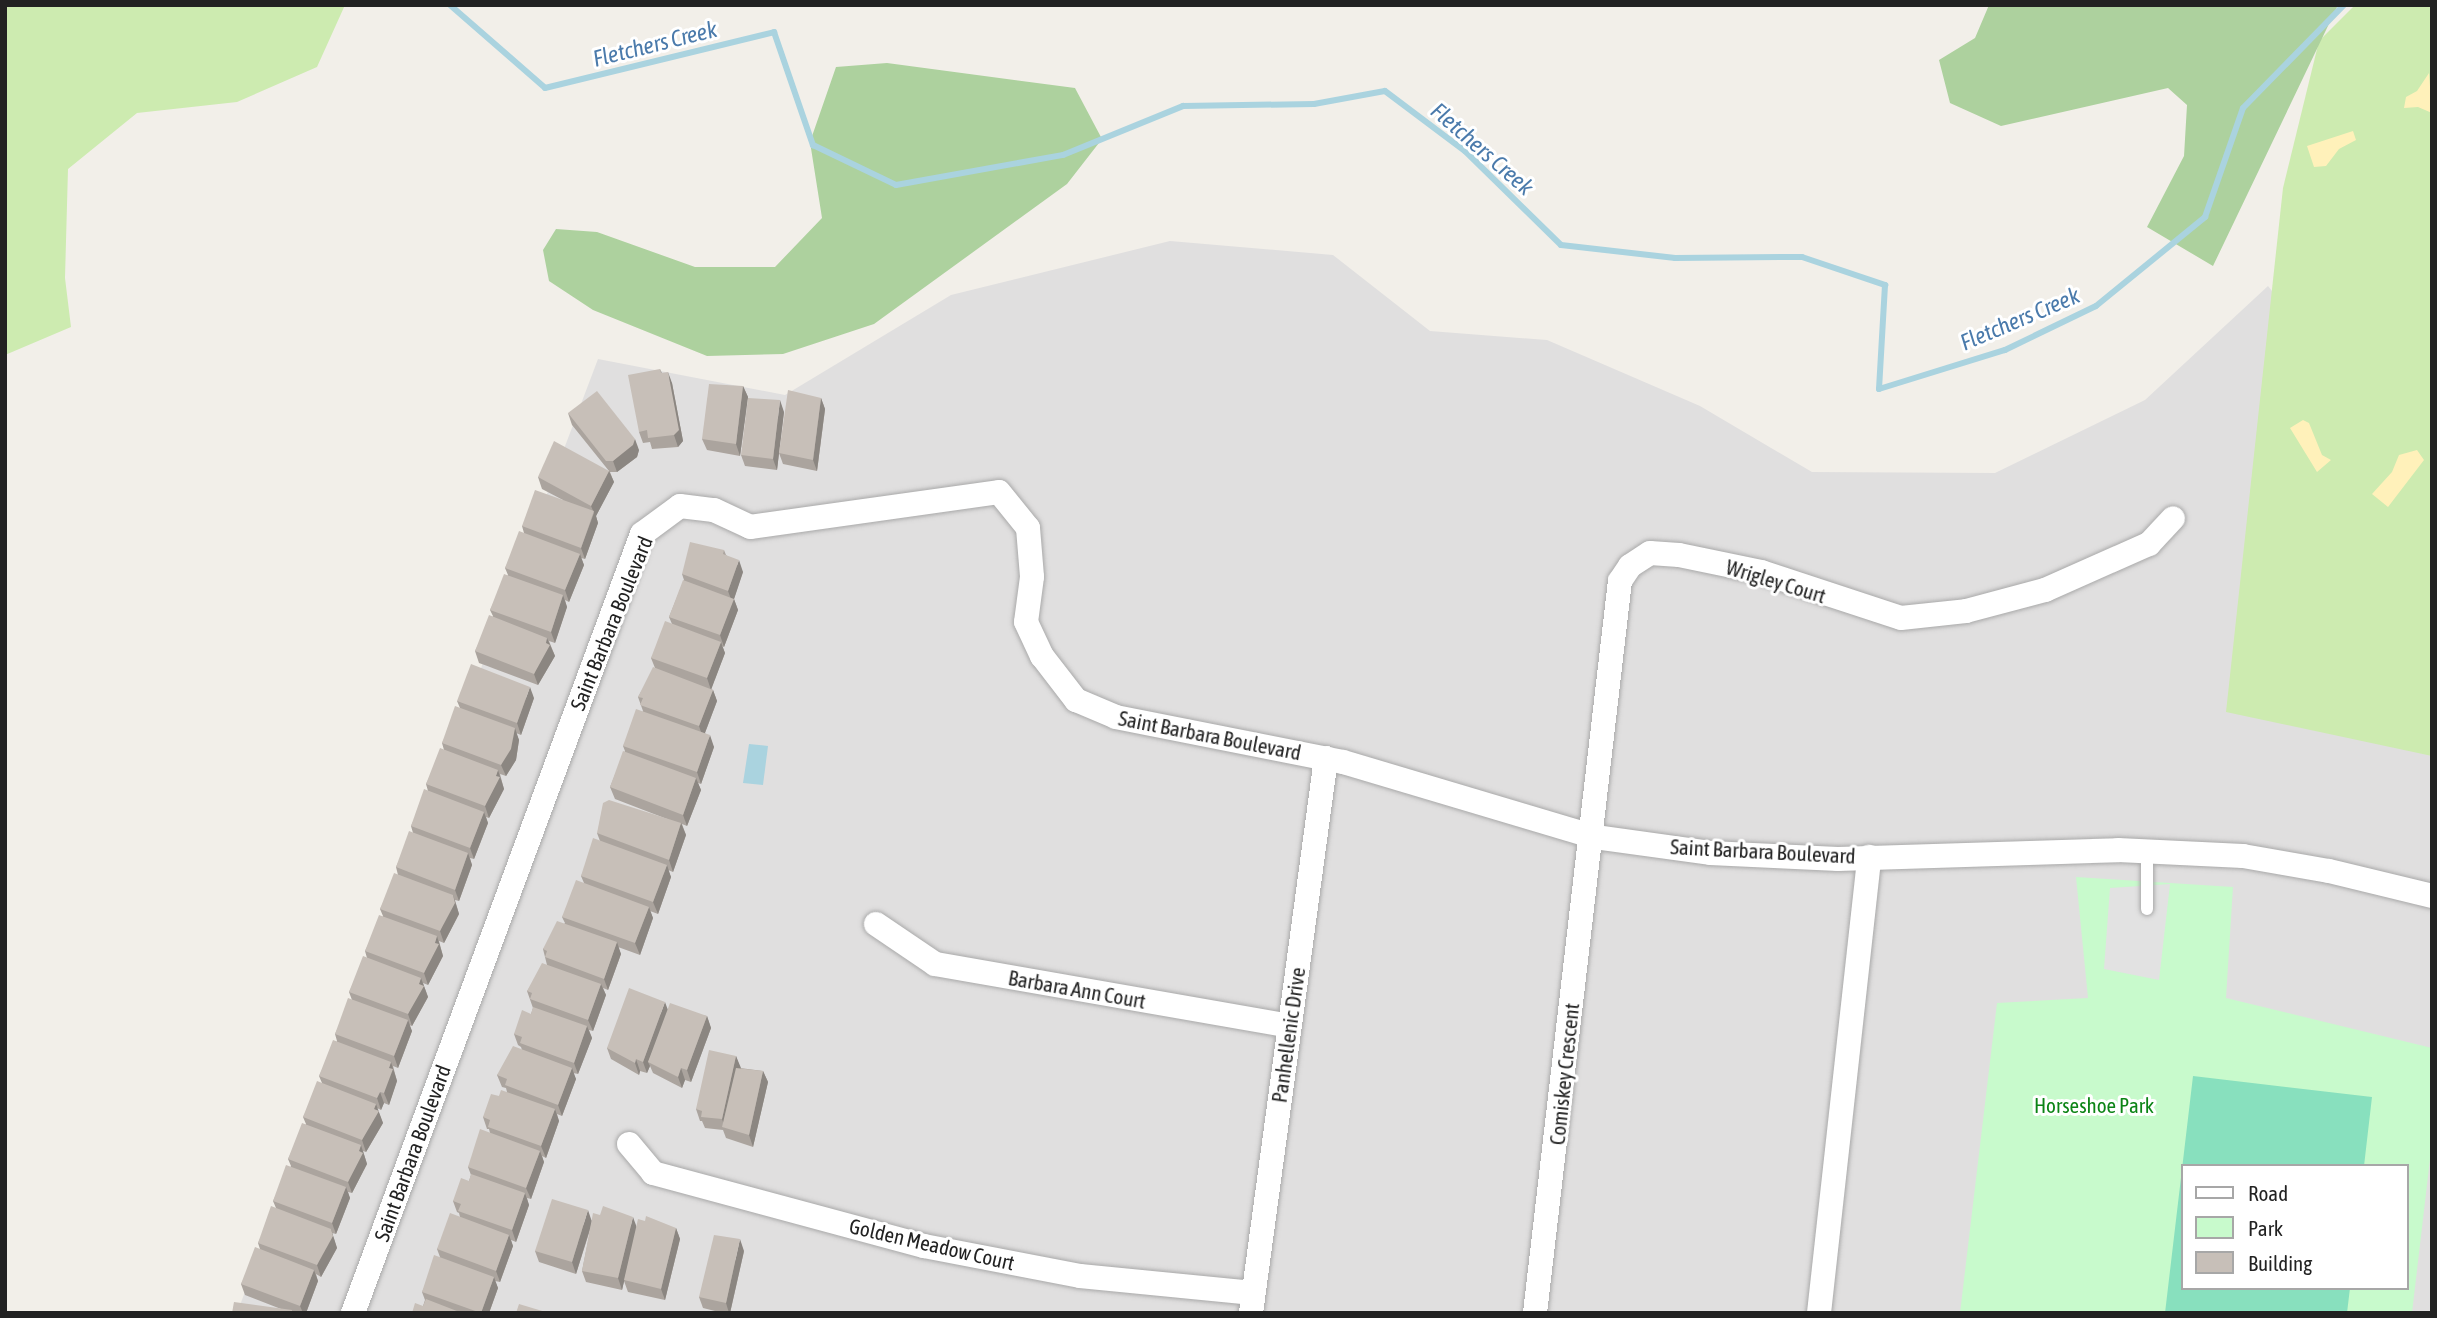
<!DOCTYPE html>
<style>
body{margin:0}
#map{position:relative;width:2437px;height:1318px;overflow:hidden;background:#f2efe9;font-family:"Asap Condensed",sans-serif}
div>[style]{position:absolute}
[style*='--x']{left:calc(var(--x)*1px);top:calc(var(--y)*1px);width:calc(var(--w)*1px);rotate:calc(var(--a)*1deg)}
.residential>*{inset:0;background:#e0dfdf}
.grass>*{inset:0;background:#cdebb0}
.forest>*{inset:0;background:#add19e}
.sand>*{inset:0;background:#fff1ba}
.park>*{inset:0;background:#c8facc}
.pitch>*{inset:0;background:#88e0be}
.parking>*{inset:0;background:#e2e2e2}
.water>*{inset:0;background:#aad3df}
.stream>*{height:6px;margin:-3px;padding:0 3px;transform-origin:3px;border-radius:3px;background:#aad3df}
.roads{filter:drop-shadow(0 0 2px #a9a9a9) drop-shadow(0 0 2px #a9a9a9)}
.service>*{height:12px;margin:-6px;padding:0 6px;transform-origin:6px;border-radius:6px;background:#fff}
.minor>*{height:24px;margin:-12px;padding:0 12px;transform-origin:12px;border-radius:12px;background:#fff}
.wall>*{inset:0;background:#aba49e}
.shaded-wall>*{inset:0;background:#8b8681}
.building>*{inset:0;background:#c7bfb8}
span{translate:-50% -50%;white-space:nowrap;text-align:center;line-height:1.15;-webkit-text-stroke:6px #fff;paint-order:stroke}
.street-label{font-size:21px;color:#222}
.park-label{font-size:21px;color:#0c8416}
.water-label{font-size:23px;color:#4a7aab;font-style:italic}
.frame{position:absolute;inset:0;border:7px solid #222;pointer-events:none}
.legend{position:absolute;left:2181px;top:1164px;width:228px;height:126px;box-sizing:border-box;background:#fff;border:2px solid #a7a7a7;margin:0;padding:9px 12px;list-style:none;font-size:21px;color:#222}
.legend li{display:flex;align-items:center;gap:14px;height:35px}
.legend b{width:35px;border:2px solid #a7a7a7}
</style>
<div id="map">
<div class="residential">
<div style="clip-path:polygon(evenodd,1170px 241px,1333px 255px,1430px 331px,1547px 340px,1700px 406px,1812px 472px,1995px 473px,2145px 400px,2268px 286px,2305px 333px,2432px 740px,2432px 1313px,237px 1313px,598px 359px,785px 395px,951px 295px,1170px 241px,2183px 1166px,2407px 1166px,2407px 1288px,2183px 1288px,2183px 1166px)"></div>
</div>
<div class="grass">
<div style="clip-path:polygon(5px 5px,345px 5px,317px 67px,237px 102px,137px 113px,68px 169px,65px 278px,71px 327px,5px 355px)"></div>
<div style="clip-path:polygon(2355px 5px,2432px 5px,2432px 756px,2226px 712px,2283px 188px,2319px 41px)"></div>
</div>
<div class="forest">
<div style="clip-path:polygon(1989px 5px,2338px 5px,2213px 266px,2147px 227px,2184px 156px,2187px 105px,2168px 88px,2001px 126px,1950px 103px,1939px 60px,1975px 38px)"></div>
<div style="clip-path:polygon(887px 63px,1075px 88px,1102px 139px,1067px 184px,874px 324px,783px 354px,707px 356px,593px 310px,549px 281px,543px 250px,556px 229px,597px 232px,695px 267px,775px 267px,822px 218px,810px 142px,836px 67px)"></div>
</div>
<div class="sand">
<div style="clip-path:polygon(2429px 73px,2432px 113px,2418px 107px,2404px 108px,2406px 97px,2417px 91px)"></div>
<div style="clip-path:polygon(2353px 131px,2356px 140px,2339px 149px,2326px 166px,2314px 167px,2307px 146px)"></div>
<div style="clip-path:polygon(2303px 420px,2309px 423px,2322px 455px,2331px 460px,2317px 472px,2290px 428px)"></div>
<div style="clip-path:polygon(2417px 450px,2424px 460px,2388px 507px,2372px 494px,2392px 472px,2399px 455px)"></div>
</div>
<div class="park">
<div style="clip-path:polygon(evenodd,2076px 877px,2233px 887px,2226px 998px,2432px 1048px,2432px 1142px,2412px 1313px,1960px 1313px,1997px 1003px,2088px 998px,2076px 877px,2183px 1166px,2407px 1166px,2407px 1288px,2183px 1288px,2183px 1166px)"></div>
</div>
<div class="pitch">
<div style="clip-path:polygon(2193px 1076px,2372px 1097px,2364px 1166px,2183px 1166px,2183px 1288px,2350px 1288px,2347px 1313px,2165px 1313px)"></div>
</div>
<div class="parking">
<div style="clip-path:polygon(2170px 884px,2159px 980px,2104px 969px,2110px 888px)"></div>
</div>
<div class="water">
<div style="clip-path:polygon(749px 744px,768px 746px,763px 785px,743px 783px)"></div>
</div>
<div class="stream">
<div style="--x:450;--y:5;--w:126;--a:41.1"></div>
<div style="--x:545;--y:88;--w:236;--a:-13.7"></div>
<div style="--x:774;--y:32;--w:120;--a:71"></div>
<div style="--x:813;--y:145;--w:92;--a:25.7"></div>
<div style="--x:896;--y:185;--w:170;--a:-10.2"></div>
<div style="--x:1063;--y:155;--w:130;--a:-22.2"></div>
<div style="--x:1183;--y:106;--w:131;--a:-0.9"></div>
<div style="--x:1314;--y:104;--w:72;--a:-10.4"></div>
<div style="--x:1385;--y:91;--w:100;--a:36.9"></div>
<div style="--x:1465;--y:151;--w:134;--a:44.4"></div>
<div style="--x:1561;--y:245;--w:115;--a:6.5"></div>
<div style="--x:1675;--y:258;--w:127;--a:-0.5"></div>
<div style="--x:1802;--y:257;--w:88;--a:18.6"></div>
<div style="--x:1885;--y:285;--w:104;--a:93.3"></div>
<div style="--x:1879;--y:389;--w:132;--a:-17.2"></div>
<div style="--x:2005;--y:350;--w:101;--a:-25.8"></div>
<div style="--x:2096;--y:306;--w:141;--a:-39.2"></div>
<div style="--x:2205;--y:217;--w:115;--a:-70.8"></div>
<div style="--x:2243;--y:108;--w:144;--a:-45.6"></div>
</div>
<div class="roads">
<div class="service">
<div style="--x:2147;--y:852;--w:57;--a:90"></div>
</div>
<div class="minor">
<div style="--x:876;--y:924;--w:71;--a:34.1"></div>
<div style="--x:935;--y:964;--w:359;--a:9.9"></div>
<div style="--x:629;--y:1144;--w:38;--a:50"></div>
<div style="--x:653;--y:1173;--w:281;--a:15.1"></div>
<div style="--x:924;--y:1246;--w:159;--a:10.9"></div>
<div style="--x:1080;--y:1276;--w:174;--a:5.6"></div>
<div style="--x:353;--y:1313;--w:831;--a:-69.65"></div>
<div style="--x:642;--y:534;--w:47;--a:-36.4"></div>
<div style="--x:680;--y:506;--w:34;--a:7"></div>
<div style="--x:714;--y:510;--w:40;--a:25"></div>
<div style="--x:750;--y:527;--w:251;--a:-8"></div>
<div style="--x:999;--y:492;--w:46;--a:51.1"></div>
<div style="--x:1028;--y:528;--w:49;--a:85.3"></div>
<div style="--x:1032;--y:577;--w:45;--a:97.6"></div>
<div style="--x:1026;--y:622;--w:38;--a:65"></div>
<div style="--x:1042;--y:656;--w:56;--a:52.3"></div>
<div style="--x:1076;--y:700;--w:43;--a:23"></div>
<div style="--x:1116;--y:717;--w:231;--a:11.2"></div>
<div style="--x:1343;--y:762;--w:263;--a:16.6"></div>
<div style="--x:1595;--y:837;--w:116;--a:7.9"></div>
<div style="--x:1710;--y:853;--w:128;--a:2.7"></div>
<div style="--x:1838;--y:859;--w:280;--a:-1.8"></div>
<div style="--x:2118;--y:850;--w:125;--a:2.7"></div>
<div style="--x:2243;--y:856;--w:87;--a:9.9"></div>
<div style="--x:2329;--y:871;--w:106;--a:13.6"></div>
<div style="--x:1251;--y:1313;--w:560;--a:-82.3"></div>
<div style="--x:1535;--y:1313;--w:737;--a:-83.38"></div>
<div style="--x:1620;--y:581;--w:18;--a:-56"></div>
<div style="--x:1630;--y:566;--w:24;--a:-33"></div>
<div style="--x:1650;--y:553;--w:29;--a:4"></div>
<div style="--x:1679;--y:555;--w:84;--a:11.7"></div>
<div style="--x:1761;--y:572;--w:147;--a:18.2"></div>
<div style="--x:1901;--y:618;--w:65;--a:-6.1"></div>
<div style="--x:1966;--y:611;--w:82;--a:-14.9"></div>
<div style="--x:2045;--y:590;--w:114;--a:-23.9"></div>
<div style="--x:2149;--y:544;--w:35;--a:-47"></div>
<div style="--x:1819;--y:1313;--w:459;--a:-83.7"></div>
</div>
</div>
<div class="wall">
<div style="clip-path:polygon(660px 369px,662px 373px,672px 383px,683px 441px,678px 447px,652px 449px,650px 442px,643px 443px,639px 432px)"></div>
<div style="clip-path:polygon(743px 386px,748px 397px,740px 456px,707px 450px,702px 439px)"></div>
<div style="clip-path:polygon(821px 398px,825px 409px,817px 471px,783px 464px,779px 453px)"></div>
<div style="clip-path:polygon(784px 412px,777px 470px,745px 466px,741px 455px)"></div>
<div style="clip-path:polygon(568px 413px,639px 450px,637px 457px,617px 472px,610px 472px,614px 482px,596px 516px,598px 523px,585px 559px,581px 558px,584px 565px,569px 602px,565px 600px,567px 607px,555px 643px,549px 641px,555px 656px,538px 685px,479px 663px,475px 651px,493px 616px,490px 610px,508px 575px,505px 568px,524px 533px,522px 526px,563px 500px,542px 489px,538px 477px,609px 471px,572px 425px)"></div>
<div style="clip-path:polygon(724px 550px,726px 555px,743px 572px,734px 599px,738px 610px,724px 647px,722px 646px,725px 653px,711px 689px,713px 690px,717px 701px,705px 733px,714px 747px,701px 784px,698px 783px,701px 790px,687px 826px,682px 824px,686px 835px,673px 872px,668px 870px,671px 877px,658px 914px,650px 911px,653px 918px,640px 955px,618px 947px,621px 954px,608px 990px,603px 988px,606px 995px,593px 1031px,589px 1030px,592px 1038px,578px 1074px,573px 1073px,576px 1079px,562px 1116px,557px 1114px,559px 1121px,546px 1158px,542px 1156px,544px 1162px,531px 1199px,527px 1198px,529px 1205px,516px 1242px,511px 1240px,513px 1246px,500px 1282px,495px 1281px,498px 1288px,489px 1313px,412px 1313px,423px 1306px,425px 1300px,422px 1292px,440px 1257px,437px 1249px,460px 1217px,459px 1213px,457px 1212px,453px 1201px,469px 1181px,471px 1175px,468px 1167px,490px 1133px,489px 1129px,487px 1129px,483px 1117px,499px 1096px,507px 1092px,506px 1088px,502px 1087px,497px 1075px,522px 1050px,521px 1047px,518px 1045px,514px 1034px,531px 1014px,533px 1008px,527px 991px,547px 965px,543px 949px,565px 923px,562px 917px,584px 883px,581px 876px,600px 841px,597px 833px,667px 819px,615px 799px,610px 787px,625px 751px,623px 746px,643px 711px,638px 697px,655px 668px,651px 658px,672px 624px,669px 617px,684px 580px,682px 574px)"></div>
<div style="clip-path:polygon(534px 698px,521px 735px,516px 733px,519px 740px,516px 760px,506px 776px,500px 774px,504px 789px,489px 818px,486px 817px,488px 823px,474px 859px,470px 858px,472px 865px,459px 901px,455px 900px,459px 914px,444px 943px,439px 941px,443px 956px,428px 985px,423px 983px,428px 997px,412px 1026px,409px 1025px,412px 1031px,398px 1068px,393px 1066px,397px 1081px,389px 1105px,384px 1103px,381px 1110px,377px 1108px,383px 1123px,366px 1152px,363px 1151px,367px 1164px,352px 1193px,348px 1192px,350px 1198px,336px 1234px,332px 1233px,337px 1248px,321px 1277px,316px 1274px,318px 1281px,306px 1313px,232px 1313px,281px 1309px,245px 1295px,241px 1284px,260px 1249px,258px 1243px,276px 1208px,273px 1201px,291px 1166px,288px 1159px,306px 1124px,303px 1117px,322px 1083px,319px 1076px,337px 1041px,335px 1034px,352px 1000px,349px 992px,367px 958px,365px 951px,383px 916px,380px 909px,398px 875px,396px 867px,413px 833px,411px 826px,428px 791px,426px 784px,444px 750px,442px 743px,460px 708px,457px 701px)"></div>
<div style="clip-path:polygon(668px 1009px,707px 1016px,711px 1028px,691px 1082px,685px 1080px,682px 1088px,653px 1073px,650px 1066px,647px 1073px,640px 1071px,639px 1075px,611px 1059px,607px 1048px)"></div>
<div style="clip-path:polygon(736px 1056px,740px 1068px,763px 1071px,768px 1082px,753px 1147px,726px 1138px,723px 1130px,705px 1128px,702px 1121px,700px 1121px,696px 1109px)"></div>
<div style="clip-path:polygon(592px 1220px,636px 1227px,676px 1228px,680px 1239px,665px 1300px,628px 1292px,624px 1281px,622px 1290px,586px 1282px,582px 1271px,591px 1227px,576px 1274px,539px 1262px,535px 1251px)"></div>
<div style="clip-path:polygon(744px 1251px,730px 1313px,723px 1313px,703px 1308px,699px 1297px)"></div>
</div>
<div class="shaded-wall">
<div style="clip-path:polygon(668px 372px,672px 383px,683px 441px,678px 447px,674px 435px)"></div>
<div style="clip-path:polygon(743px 386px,748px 397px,740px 456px,736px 444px)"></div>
<div style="clip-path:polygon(821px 398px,825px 409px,817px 471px,813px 460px)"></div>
<div style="clip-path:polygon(780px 400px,784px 412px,777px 470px,773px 459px)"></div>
<div style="clip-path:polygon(635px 439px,639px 450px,637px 457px,617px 472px,613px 461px)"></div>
<div style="clip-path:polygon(609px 471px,614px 482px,596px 516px,598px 523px,585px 559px,581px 548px,594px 513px,591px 506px)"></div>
<div style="clip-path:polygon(580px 554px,584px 565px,569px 602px,565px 590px)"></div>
<div style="clip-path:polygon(739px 560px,743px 572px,734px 599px,738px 610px,724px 647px,720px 635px,732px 602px,728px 591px)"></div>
<div style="clip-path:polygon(563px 595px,567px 607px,555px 643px,551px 632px)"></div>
<div style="clip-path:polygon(547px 638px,555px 656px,538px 685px,534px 674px)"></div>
<div style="clip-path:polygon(721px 642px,725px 653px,711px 690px,707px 678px)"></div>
<div style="clip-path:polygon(530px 687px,534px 698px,521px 735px,517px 723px)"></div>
<div style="clip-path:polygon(713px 690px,717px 701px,703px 738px,699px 726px)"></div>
<div style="clip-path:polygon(515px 728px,519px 740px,516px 760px,506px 776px,501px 765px)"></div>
<div style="clip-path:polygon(710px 735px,714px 747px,701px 784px,697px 772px)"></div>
<div style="clip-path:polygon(498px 770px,504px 789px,489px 818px,485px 806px)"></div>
<div style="clip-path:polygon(696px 778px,701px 790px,687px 826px,683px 815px)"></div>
<div style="clip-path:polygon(484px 812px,488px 823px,474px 859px,470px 848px)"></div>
<div style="clip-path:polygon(681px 823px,686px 835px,673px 872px,669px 860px)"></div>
<div style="clip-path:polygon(468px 853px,472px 865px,459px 901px,455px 890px)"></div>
<div style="clip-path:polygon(667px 865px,671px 877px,658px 914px,653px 902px)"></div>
<div style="clip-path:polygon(453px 895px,459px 914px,444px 943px,440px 931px)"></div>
<div style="clip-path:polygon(649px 907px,653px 918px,640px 955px,635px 943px)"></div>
<div style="clip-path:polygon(437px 936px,443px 956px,428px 985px,424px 973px)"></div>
<div style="clip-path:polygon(617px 942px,621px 954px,608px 990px,604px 979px)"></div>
<div style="clip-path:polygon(421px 978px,428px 997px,412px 1026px,408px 1014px)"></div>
<div style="clip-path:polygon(601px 984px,606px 995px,593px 1031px,588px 1020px)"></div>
<div style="clip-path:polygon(665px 1002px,669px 1013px,648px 1062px,650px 1066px,647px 1073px,643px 1062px)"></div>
<div style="clip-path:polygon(707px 1016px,711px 1028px,691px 1082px,687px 1070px)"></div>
<div style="clip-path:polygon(408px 1020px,412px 1031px,398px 1068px,394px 1056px)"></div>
<div style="clip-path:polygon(587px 1026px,592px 1038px,578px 1074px,574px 1063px)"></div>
<div style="clip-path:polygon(736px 1056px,741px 1068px,727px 1128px,725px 1128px,722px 1119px)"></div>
<div style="clip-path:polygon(636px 1059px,640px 1071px,639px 1075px,635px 1063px)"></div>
<div style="clip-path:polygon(391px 1062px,397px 1081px,389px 1105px,384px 1093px,389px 1068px)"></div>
<div style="clip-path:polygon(572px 1068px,576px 1079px,562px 1116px,558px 1105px)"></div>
<div style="clip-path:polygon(681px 1068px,685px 1080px,682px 1088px,678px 1077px)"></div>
<div style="clip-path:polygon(763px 1071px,768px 1082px,753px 1147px,749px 1135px)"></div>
<div style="clip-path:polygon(380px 1092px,384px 1103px,381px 1110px,377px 1098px)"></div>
<div style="clip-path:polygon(376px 1104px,383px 1123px,366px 1152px,362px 1140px)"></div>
<div style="clip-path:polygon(555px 1109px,559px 1121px,546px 1158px,541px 1146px)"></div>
<div style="clip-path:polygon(361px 1145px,367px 1164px,352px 1193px,348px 1182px)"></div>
<div style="clip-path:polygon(540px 1151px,544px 1162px,531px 1199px,526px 1188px)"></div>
<div style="clip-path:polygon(346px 1187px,350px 1198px,336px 1234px,332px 1223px)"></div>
<div style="clip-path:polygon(525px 1193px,529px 1205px,516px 1242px,512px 1230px)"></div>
<div style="clip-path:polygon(588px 1210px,592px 1222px,576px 1274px,572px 1262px)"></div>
<div style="clip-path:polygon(633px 1217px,637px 1228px,622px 1290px,618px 1278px)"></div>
<div style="clip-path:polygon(676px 1228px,680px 1239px,665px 1300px,661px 1289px)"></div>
<div style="clip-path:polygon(331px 1229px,337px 1248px,321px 1277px,317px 1265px)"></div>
<div style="clip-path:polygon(509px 1235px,513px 1246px,500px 1282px,496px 1271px)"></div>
<div style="clip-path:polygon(740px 1239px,744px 1251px,730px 1313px,729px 1313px,726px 1303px)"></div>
<div style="clip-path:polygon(314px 1270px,318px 1281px,306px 1313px,303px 1313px,300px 1306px)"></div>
<div style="clip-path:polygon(494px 1277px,498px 1288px,489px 1313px,481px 1313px)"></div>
</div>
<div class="building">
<div style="clip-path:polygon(660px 369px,661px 373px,668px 372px,679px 430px,674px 435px,648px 438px,647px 430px,639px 432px,628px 375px)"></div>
<div style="clip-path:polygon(709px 384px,743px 386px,736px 444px,702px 439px)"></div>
<div style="clip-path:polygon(788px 390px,821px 398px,813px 460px,779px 453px)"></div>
<div style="clip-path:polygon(597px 391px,635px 439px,633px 445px,613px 461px,606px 461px,568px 413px)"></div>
<div style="clip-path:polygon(748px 398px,780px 400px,773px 459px,741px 455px)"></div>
<div style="clip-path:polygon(554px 441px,609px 471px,591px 506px,538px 477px)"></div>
<div style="clip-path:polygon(535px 490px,594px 511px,581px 548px,522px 526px)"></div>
<div style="clip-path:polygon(519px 531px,580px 554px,565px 590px,505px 568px)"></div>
<div style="clip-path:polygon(690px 542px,724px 550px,723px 554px,739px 560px,728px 591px,682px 574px)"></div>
<div style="clip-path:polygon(504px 574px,563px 595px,551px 632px,490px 610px)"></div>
<div style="clip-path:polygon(683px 580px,734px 599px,720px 635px,669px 617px)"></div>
<div style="clip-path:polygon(489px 615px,547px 638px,546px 643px,550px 645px,534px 674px,475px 651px)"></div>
<div style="clip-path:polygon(665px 621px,721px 642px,707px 678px,651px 658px)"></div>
<div style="clip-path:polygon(471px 664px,530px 687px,517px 723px,457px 701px)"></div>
<div style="clip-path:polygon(653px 667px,713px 690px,699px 726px,640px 705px,643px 698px,638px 697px)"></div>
<div style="clip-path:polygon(455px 706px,515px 728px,511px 749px,501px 765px,442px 743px)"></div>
<div style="clip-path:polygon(636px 709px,710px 735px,697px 772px,623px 746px)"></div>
<div style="clip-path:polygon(440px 748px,498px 770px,496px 776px,500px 777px,485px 806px,426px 784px)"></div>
<div style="clip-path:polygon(623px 751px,696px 778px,683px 815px,610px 787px)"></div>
<div style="clip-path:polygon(424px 789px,484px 812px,470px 848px,411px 826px)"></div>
<div style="clip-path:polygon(609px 800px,681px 823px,669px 860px,597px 833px,603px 803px)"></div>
<div style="clip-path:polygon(409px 831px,468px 853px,455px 890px,396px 867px)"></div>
<div style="clip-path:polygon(593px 838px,667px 865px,653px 902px,581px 876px)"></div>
<div style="clip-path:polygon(394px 873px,453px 895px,455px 903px,440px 931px,380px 909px)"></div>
<div style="clip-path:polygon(576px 880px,649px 907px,635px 943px,562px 917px)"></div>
<div style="clip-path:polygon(379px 915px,437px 936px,435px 943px,439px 944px,424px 973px,365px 951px)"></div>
<div style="clip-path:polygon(557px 921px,617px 942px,604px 979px,545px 957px,547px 951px,543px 949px)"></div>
<div style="clip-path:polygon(363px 956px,421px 978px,419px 984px,424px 986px,408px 1014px,349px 992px)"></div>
<div style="clip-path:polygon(542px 963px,601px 984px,588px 1020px,530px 999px,532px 993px,527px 991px)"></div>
<div style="clip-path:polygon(629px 988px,665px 1002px,643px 1062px,636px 1059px,635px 1063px,607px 1048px)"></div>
<div style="clip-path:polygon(348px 998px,408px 1020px,394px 1056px,335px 1034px)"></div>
<div style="clip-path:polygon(670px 1003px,707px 1016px,687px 1070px,681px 1068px,678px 1077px,648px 1062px)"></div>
<div style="clip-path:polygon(533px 1007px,587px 1026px,574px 1063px,520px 1043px,522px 1037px,514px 1034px,522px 1010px,531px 1014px)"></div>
<div style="clip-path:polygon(333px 1040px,391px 1062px,389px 1068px,393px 1069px,384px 1093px,380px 1092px,377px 1098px,319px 1076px)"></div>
<div style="clip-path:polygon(513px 1046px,572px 1068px,558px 1105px,505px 1085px,507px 1079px,497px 1075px)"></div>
<div style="clip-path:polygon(709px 1050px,736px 1056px,722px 1119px,701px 1117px,702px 1111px,696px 1109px)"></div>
<div style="clip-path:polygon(736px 1068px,763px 1071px,749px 1135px,722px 1127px)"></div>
<div style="clip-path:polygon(317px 1081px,376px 1104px,374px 1109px,379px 1111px,362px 1140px,303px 1117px)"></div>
<div style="clip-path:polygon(501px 1090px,555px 1109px,541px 1146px,488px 1127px,490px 1120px,483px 1117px,491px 1094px,499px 1096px)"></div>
<div style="clip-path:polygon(302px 1123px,361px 1145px,359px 1151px,363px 1153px,348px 1182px,288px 1159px)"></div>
<div style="clip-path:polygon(480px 1129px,540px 1151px,526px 1188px,468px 1167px)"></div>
<div style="clip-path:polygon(286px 1165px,346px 1187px,332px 1223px,273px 1201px)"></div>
<div style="clip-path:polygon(471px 1174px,525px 1193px,512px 1230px,458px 1211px,461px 1204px,453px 1201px,461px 1178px,469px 1181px)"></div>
<div style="clip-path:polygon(552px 1199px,588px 1210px,572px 1262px,535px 1251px)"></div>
<div style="clip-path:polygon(271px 1206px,331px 1229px,333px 1236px,317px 1265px,258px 1243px)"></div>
<div style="clip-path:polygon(603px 1206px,633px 1217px,618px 1278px,582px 1271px,593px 1213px,600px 1215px)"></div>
<div style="clip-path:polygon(450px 1213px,509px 1235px,496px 1271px,437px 1249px)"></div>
<div style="clip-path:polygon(646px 1216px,676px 1228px,661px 1289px,624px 1280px,638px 1219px,645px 1221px)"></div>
<div style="clip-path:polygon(714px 1235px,740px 1239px,726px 1303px,699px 1297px)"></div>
<div style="clip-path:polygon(255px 1247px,314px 1270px,300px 1306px,241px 1284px)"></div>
<div style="clip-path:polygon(434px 1255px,494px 1277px,481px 1313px,422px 1292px)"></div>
<div style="clip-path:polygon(426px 1299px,462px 1313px,412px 1313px,415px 1303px,423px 1306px)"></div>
<div style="clip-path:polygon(234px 1302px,292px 1310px,292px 1313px,232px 1313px)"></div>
<div style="clip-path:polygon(519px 1304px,549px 1313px,516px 1313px)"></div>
</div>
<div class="street-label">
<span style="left:1776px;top:581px;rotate:17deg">Wrigley Court</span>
<span style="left:611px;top:623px;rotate:-68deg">Saint Barbara Boulevard</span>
<span style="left:1210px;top:735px;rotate:11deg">Saint Barbara Boulevard</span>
<span style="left:1763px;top:851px;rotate:3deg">Saint Barbara Boulevard</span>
<span style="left:1077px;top:989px;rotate:10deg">Barbara Ann Court</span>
<span style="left:1288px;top:1035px;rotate:-82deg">Panhellenic Drive</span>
<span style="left:1564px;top:1074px;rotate:-84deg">Comiskey Crescent</span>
<span style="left:412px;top:1153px;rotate:-70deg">Saint Barbara Boulevard</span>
<span style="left:932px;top:1244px;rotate:13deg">Golden Meadow Court</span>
</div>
<div class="park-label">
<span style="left:2094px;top:1105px">Horseshoe Park</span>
</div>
<div class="water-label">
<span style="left:655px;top:44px;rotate:-14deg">Fletchers Creek</span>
<span style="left:1482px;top:149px;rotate:41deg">Fletchers Creek</span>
<span style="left:2020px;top:319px;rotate:-23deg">Fletchers Creek</span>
</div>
<div class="frame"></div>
<ul class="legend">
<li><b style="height:9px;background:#fff"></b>Road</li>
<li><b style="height:19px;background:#c8facc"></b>Park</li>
<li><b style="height:19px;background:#c7bfb8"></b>Building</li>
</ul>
</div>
